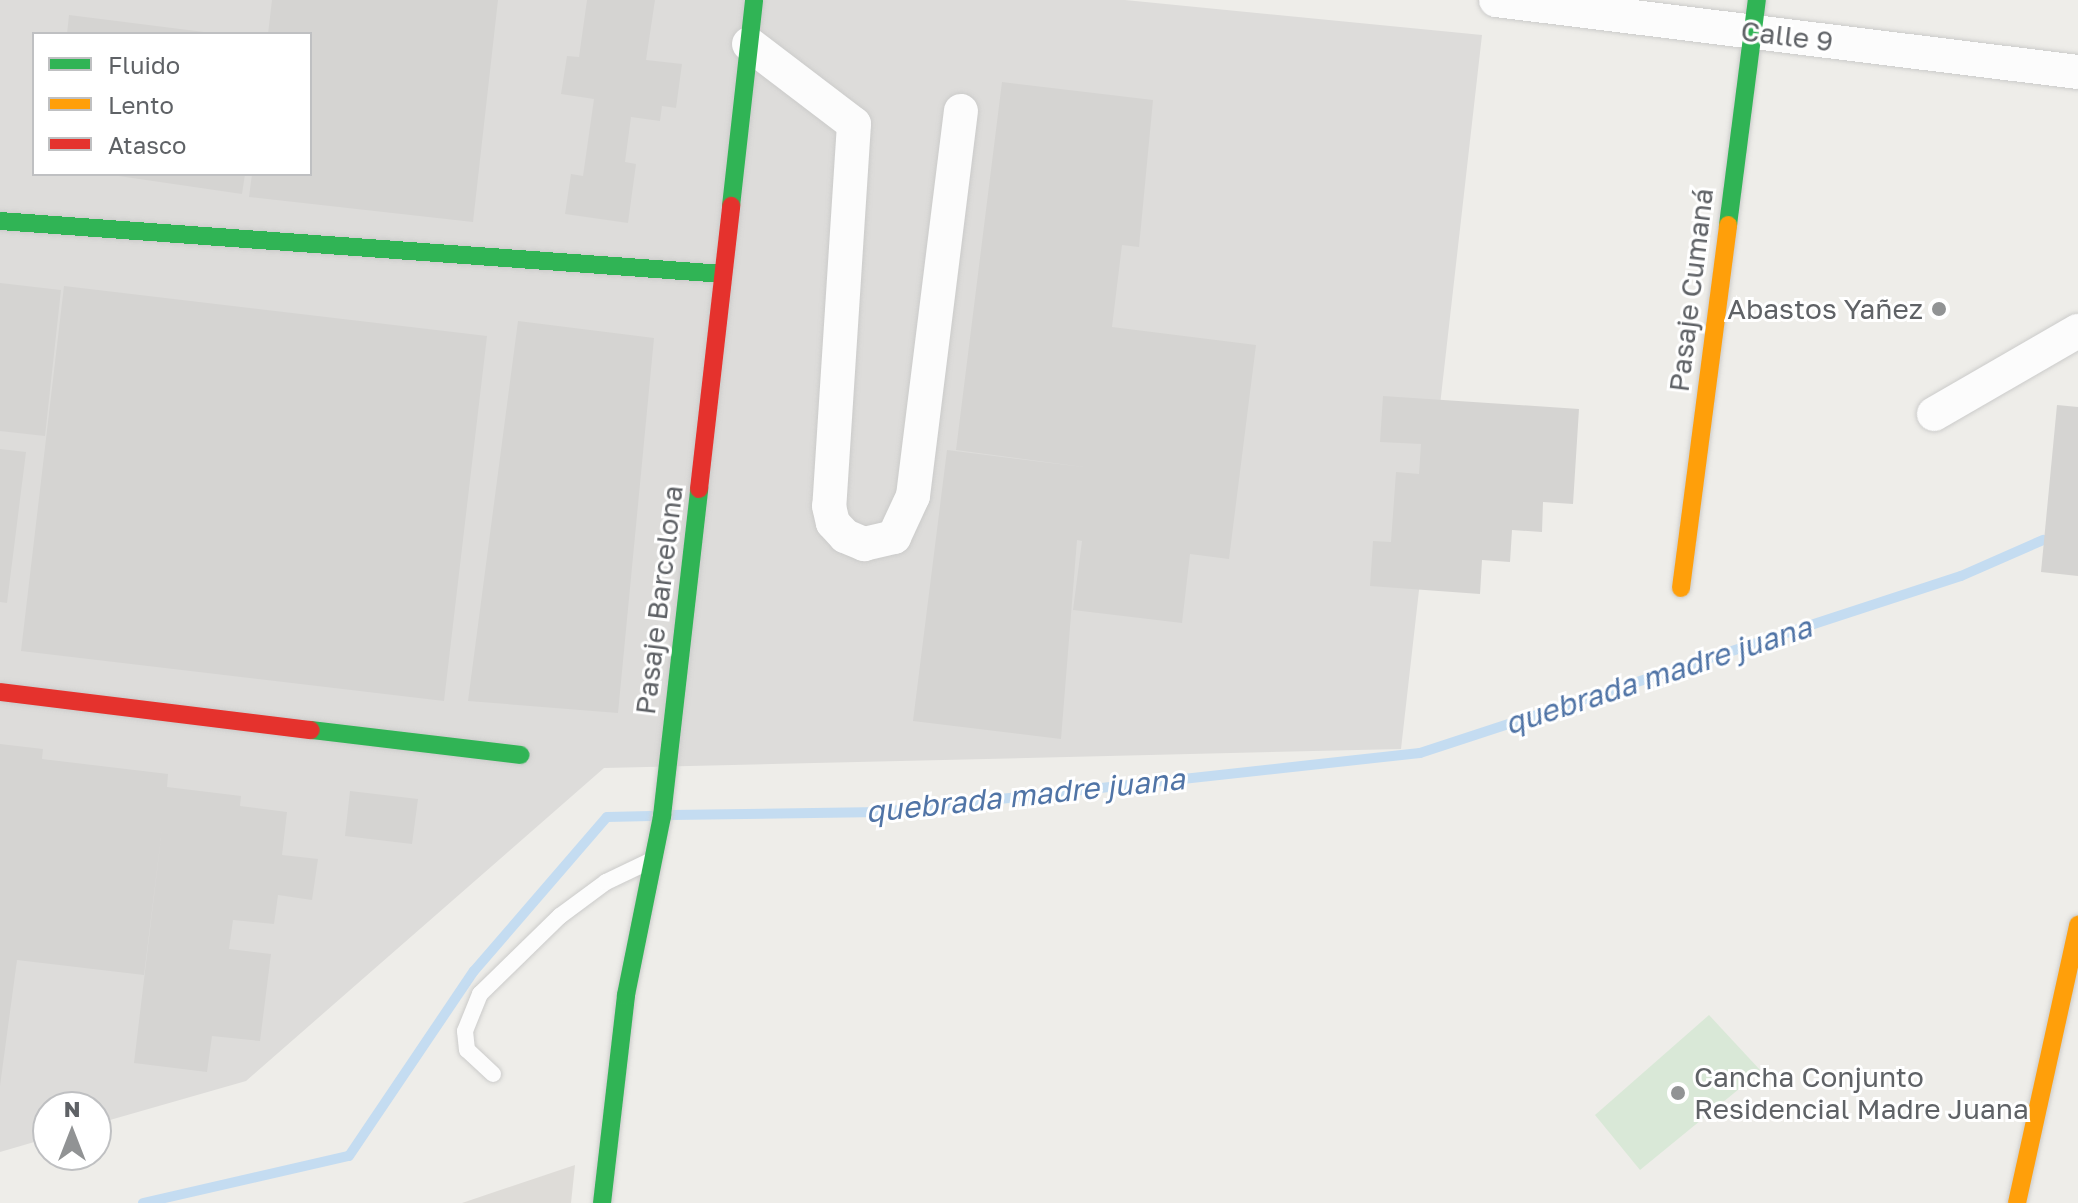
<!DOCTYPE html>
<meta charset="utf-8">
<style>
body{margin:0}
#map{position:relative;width:2078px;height:1203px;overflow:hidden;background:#eeede9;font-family:"Golos Text",sans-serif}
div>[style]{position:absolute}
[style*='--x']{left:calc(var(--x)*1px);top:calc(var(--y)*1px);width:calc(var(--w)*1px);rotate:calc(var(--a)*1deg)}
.industrial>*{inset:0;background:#dddcda}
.education>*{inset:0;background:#dedcd8}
.green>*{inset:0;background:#d9e8d7}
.stream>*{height:10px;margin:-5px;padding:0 5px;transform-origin:5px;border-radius:5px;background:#c4dcf1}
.building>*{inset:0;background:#d5d4d2}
.roads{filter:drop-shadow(0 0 2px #cbcbca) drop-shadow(0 0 2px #cbcbca)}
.lane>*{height:16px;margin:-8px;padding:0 8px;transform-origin:8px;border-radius:8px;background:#fcfcfc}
.street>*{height:34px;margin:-17px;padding:0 17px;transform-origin:17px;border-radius:17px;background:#fcfcfc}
.fast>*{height:18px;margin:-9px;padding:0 9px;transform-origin:9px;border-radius:9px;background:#30b455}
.slow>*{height:18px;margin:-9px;padding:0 9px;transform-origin:9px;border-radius:9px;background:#ff9f0a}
.jam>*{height:18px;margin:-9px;padding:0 9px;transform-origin:9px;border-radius:9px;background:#e5322d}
.dots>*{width:22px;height:22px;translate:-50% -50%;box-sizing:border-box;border:4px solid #fff;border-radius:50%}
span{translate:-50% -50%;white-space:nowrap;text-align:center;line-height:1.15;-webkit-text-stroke:6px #fff;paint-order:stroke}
.street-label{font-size:28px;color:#5f6266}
.poi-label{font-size:28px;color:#5f6266}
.right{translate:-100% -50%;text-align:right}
.left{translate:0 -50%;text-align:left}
.water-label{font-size:30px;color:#5074a6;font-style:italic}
.legend{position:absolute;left:32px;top:32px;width:280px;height:144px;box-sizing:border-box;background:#fff;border:2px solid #bfc0c2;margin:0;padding:10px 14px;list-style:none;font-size:24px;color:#5f6266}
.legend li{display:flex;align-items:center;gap:16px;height:40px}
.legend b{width:40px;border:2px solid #bfc0c2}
.north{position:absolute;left:32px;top:1091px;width:80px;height:80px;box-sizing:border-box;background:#fff;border:2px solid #bfc0c2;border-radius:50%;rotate:0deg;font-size:22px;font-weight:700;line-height:32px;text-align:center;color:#5f6266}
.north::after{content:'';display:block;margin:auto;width:28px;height:36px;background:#919394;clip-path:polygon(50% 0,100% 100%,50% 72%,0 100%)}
</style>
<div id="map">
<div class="industrial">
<div style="clip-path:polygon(evenodd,0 0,1125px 0,1482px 35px,1401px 749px,604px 768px,246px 1081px,96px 1124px,96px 1107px,48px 1107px,48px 1138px,0 1152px,0 0,34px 34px,310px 34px,310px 174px,34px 174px,34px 34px)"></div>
</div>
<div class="education">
<div style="clip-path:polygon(575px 1165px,571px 1203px,462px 1203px)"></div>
</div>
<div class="green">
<div style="clip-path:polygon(1709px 1015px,1761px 1071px,1640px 1170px,1595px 1115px)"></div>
</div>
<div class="stream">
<div style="--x:671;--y:815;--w:211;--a:-0.8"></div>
<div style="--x:882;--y:812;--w:541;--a:-6.26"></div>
<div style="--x:1420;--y:753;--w:569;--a:-18.12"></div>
<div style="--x:1961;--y:576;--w:90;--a:-23.7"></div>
<div style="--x:143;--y:1203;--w:211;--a:-12.9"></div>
<div style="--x:349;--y:1156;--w:223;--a:-56"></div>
<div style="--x:474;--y:971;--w:203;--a:-49.2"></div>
<div style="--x:607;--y:817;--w:44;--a:-1.3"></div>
</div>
<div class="building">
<div style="clip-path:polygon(272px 0,498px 0,473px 222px,249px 197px,252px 174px,310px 174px,310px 34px,268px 34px)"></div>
<div style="clip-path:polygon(587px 0,655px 0,646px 60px,682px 64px,676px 108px,662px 106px,660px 121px,631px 117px,625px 162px,636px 164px,628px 223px,565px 214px,571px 174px,583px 176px,594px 99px,561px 94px,567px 56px,579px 57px)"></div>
<div style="clip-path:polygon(69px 15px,204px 32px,203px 34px,67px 34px)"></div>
<div style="clip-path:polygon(1002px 82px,1153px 100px,1139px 247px,1122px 245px,1112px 327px,1256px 345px,1229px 559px,1190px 554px,1182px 623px,1073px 610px,1082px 541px,1077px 540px,1061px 739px,913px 721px,947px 450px,1091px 468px,956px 450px)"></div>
<div style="clip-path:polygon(105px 174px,245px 174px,242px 194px)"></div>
<div style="clip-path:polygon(0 283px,61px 290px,45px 436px,0 431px)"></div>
<div style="clip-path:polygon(64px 286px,487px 336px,444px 701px,21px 651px)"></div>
<div style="clip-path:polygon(518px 321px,654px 338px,618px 713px,468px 701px)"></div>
<div style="clip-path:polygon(1383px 396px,1579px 409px,1573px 504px,1543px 502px,1542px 532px,1512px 530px,1510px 562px,1482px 560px,1480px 594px,1370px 586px,1373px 541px,1391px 542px,1396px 472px,1419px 474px,1421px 444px,1380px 442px)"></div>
<div style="clip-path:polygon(2057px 405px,2078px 407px,2078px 576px,2041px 572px)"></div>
<div style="clip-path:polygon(0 449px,26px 452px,7px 603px,0 602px)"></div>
<div style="clip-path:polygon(0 744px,43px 749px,42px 759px,168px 774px,167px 787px,241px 796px,240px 806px,287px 812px,282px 855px,318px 859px,312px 900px,278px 895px,274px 924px,233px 920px,229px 949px,271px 954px,260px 1041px,212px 1036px,207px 1072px,134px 1063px,163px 821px,144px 975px,17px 960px,0 1086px)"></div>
<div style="clip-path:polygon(350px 791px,418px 799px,412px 844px,345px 836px)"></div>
</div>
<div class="roads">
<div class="lane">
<div style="--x:493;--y:1074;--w:35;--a:-137"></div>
<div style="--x:467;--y:1050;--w:19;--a:-96"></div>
<div style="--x:465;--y:1031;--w:40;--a:-68"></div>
<div style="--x:480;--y:994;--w:112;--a:-44.3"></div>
<div style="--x:560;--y:916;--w:57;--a:-36.5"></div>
<div style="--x:606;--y:882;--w:47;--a:-25.5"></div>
</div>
<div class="street">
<div style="--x:1496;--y:0;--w:586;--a:7.05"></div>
<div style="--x:749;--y:44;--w:132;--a:37.3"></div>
<div style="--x:854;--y:124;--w:383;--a:93.7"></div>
<div style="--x:829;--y:506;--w:17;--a:77"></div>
<div style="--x:833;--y:523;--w:18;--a:47"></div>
<div style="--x:845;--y:536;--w:21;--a:23"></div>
<div style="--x:864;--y:544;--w:31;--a:-13"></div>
<div style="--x:894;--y:537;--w:45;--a:-65.1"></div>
<div style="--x:913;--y:496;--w:388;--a:-82.9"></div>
<div style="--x:1934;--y:414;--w:166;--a:-30"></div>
</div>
<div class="fast">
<div style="--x:731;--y:206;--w:207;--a:-83.6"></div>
<div style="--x:0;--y:221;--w:725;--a:4.19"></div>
<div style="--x:1728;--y:225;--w:227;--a:-82.7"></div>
<div style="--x:311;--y:730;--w:211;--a:6.8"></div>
<div style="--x:602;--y:1203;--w:209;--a:-83.4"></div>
<div style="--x:626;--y:995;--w:183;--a:-78.6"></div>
<div style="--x:662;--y:816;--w:329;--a:-83.5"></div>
</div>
<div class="slow">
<div style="--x:1681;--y:588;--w:366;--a:-82.6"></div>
<div style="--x:2017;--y:1203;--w:285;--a:-77.6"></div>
</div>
<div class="jam">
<div style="--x:699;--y:489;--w:285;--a:-83.5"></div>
<div style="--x:0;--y:692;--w:313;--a:7"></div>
</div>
</div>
<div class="dots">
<div style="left:1939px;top:309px;background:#919394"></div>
<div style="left:1678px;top:1093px;background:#919394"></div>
</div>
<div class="street-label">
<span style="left:1787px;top:36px;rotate:7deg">Calle 9</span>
<span style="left:1691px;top:290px;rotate:-83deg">Pasaje Cumaná</span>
<span style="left:659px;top:600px;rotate:-83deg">Pasaje Barcelona</span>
</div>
<div class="poi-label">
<span class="right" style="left:1923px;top:309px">Abastos Yañez</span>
<span class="left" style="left:1694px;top:1093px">Cancha Conjunto<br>Residencial Madre Juana</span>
</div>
<div class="water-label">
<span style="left:1658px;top:675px;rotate:-18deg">quebrada madre juana</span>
<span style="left:1025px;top:795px;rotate:-6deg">quebrada madre juana</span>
</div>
<ul class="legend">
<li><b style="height:10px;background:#30b455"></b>Fluido</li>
<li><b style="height:10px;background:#ff9f0a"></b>Lento</li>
<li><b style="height:10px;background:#e5322d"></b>Atasco</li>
</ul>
<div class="north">N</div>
</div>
